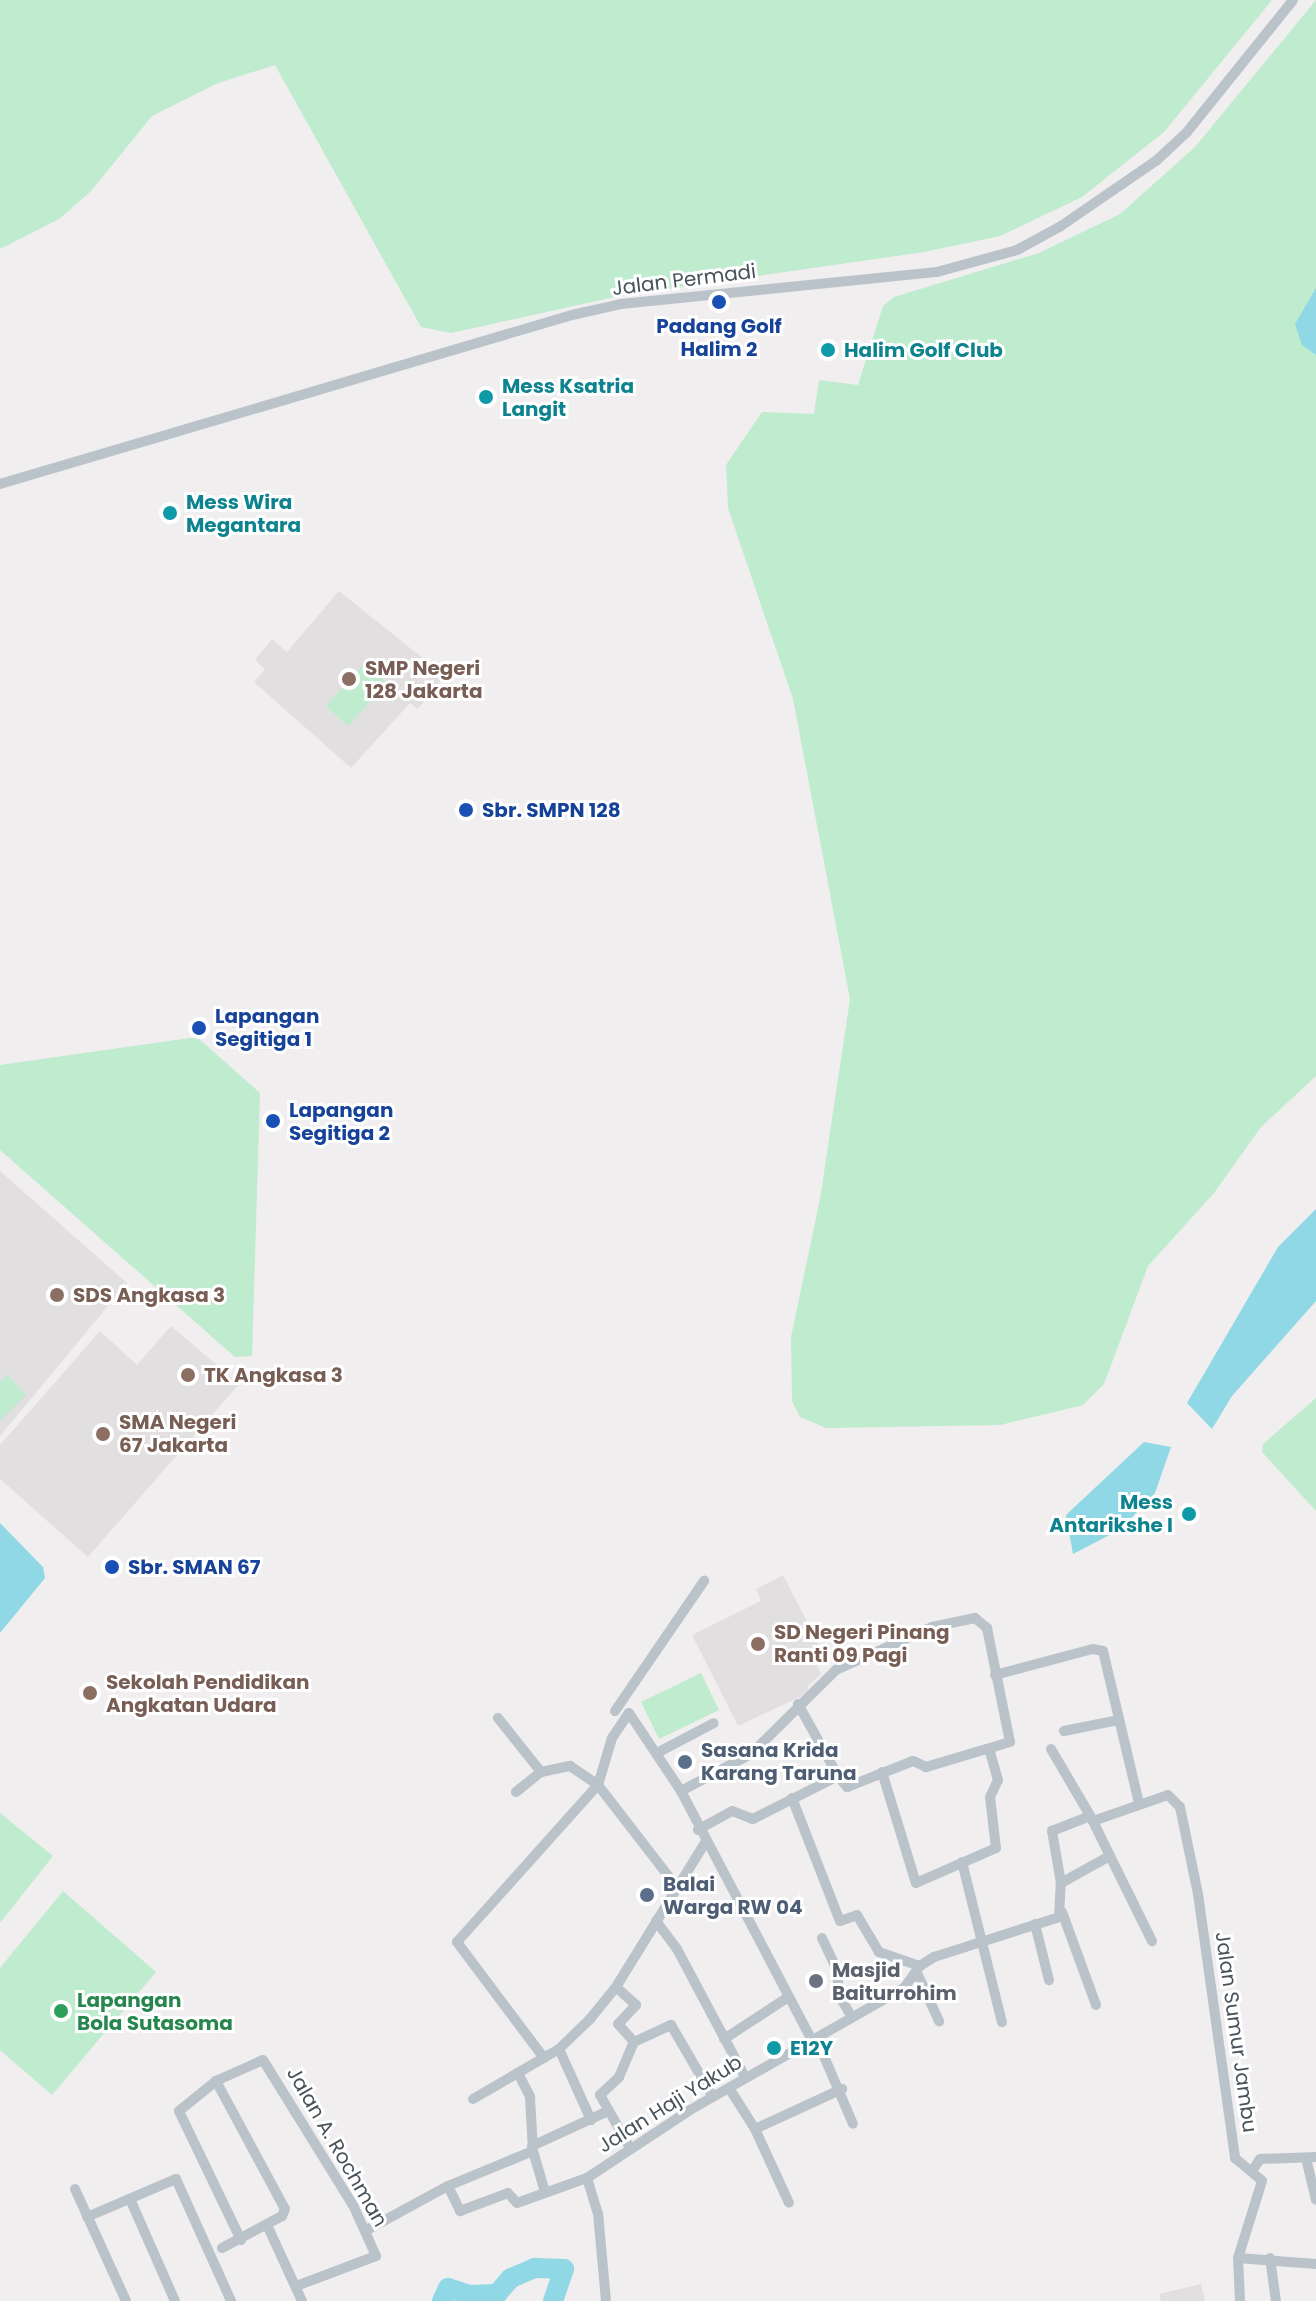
<!DOCTYPE html>
<style>
body{margin:0}
#map{position:relative;width:1316px;height:2301px;overflow:hidden;background:#f0eeee;font-family:Poppins,sans-serif}
div>[style]{position:absolute}
[style*='--x']{left:calc(var(--x)*1px);top:calc(var(--y)*1px);width:calc(var(--w)*1px);rotate:calc(var(--a)*1deg)}
.education>*{inset:0;background:#e1dfdf}
.green>*{inset:0;background:#bfebce}
.water>*{inset:0;background:#90d8e5}
.river>*{height:20px;margin:-10px;padding:0 10px;transform-origin:10px;border-radius:10px;background:#90d8e5}
.street>*{height:10px;margin:-5px;padding:0 5px;transform-origin:5px;border-radius:5px;background:#bac3ca}
.dots>*{width:22px;height:22px;translate:-50% -50%;box-sizing:border-box;border:4px solid #fff;border-radius:50%}
span{translate:-50% -50%;white-space:nowrap;text-align:center;line-height:1.15;-webkit-text-stroke:6px #fff;paint-order:stroke}
.street-label{font-size:20px;color:#48525a}
.transit-label{font-size:20px;color:#164399;font-weight:700}
.left{translate:0 -50%;text-align:left}
.culture-label{font-size:20px;color:#0d838f;font-weight:700}
.right{translate:-100% -50%;text-align:right}
.education-label{font-size:20px;color:#785e54;font-weight:700}
.service-label{font-size:20px;color:#4e5e75;font-weight:700}
.worship-label{font-size:20px;color:#5b616d;font-weight:700}
.leisure-label{font-size:20px;color:#27864d;font-weight:700}
</style>
<div id="map">
<div class="education">
<div style="clip-path:polygon(339px 591px,445px 676px,418px 709px,410px 703px,351px 768px,254px 682px,265px 669px,255px 660px,272px 639px,287px 652px)"></div>
<div style="clip-path:polygon(0 1171px,127px 1283px,0 1436px)"></div>
<div style="clip-path:polygon(171px 1326px,239px 1384px,88px 1557px,0 1479px,0 1445px,100px 1331px,137px 1365px)"></div>
<div style="clip-path:polygon(783px 1575px,823px 1653px,813px 1658px,821px 1674px,808px 1686px,808px 1693px,738px 1726px,692px 1635px,761px 1601px,756px 1589px)"></div>
<div style="clip-path:polygon(1201px 2284px,1205px 2301px,1161px 2301px,1159px 2294px)"></div>
</div>
<div class="green">
<div style="clip-path:polygon(0 0,1272px 0,1164px 132px,1082px 197px,1000px 236px,924px 252px,619px 296px,451px 333px,421px 327px,275px 65px,218px 83px,152px 116px,90px 192px,59px 219px,0 249px)"></div>
<div style="clip-path:polygon(1316px 0,1316px 1076px,1261px 1127px,1214px 1193px,1148px 1266px,1104px 1384px,1083px 1405px,1000px 1425px,826px 1428px,800px 1417px,792px 1401px,791px 1337px,820px 1199px,850px 999px,793px 699px,728px 508px,726px 465px,762px 412px,814px 414px,819px 380px,858px 385px,883px 306px,894px 297px,1039px 253px,1120px 214px,1195px 147px)"></div>
<div style="clip-path:polygon(365px 663px,387px 683px,348px 726px,326px 706px)"></div>
<div style="clip-path:polygon(197px 1037px,260px 1093px,252px 1356px,235px 1357px,0 1150px,0 1065px)"></div>
<div style="clip-path:polygon(7px 1375px,26px 1395px,0 1421px,0 1382px)"></div>
<div style="clip-path:polygon(1316px 1398px,1316px 1511px,1262px 1452px,1263px 1444px)"></div>
<div style="clip-path:polygon(701px 1673px,719px 1710px,659px 1739px,641px 1702px)"></div>
<div style="clip-path:polygon(0 1813px,53px 1856px,0 1923px)"></div>
<div style="clip-path:polygon(63px 1891px,156px 1972px,52px 2095px,0 2050px,0 1968px)"></div>
</div>
<div class="water">
<div style="clip-path:polygon(1316px 288px,1316px 355px,1302px 345px,1295px 324px)"></div>
<div style="clip-path:polygon(1316px 1209px,1316px 1301px,1232px 1396px,1212px 1429px,1187px 1403px,1278px 1247px)"></div>
<div style="clip-path:polygon(1144px 1442px,1171px 1447px,1155px 1493px,1121px 1529px,1073px 1554px,1066px 1515px)"></div>
<div style="clip-path:polygon(0 1523px,43px 1567px,45px 1578px,0 1633px)"></div>
</div>
<div class="river">
<div style="--x:442;--y:2301;--w:14;--a:-65"></div>
<div style="--x:448;--y:2288;--w:23;--a:18"></div>
<div style="--x:470;--y:2295;--w:27;--a:-2"></div>
<div style="--x:497;--y:2294;--w:21;--a:-49"></div>
<div style="--x:511;--y:2278;--w:26;--a:-23"></div>
<div style="--x:535;--y:2268;--w:29;--a:2"></div>
<div style="--x:564;--y:2269;--w:34;--a:109"></div>
</div>
<div class="street">
<div style="--x:0;--y:484;--w:596;--a:-16.46"></div>
<div style="--x:572;--y:315;--w:50;--a:-12.7"></div>
<div style="--x:621;--y:304;--w:318;--a:-5.8"></div>
<div style="--x:937;--y:272;--w:83;--a:-15.4"></div>
<div style="--x:1017;--y:250;--w:50;--a:-28.6"></div>
<div style="--x:1061;--y:226;--w:116;--a:-34.5"></div>
<div style="--x:1157;--y:160;--w:41;--a:-43"></div>
<div style="--x:1187;--y:132;--w:169;--a:-51.2"></div>
<div style="--x:995;--y:1675;--w:101;--a:-14.9"></div>
<div style="--x:1093;--y:1649;--w:10;--a:11"></div>
<div style="--x:1103;--y:1651;--w:156;--a:76.7"></div>
<div style="--x:798;--y:1704;--w:82;--a:60.9"></div>
<div style="--x:615;--y:1711;--w:158;--a:-55.6"></div>
<div style="--x:498;--y:1718;--w:69;--a:51.5"></div>
<div style="--x:1064;--y:1731;--w:55;--a:-11.5"></div>
<div style="--x:1051;--y:1749;--w:81;--a:59.6"></div>
<div style="--x:657;--y:1753;--w:64;--a:-27.8"></div>
<div style="--x:882;--y:1772;--w:116;--a:73"></div>
<div style="--x:916;--y:1883;--w:87;--a:-23.6"></div>
<div style="--x:996;--y:1848;--w:51;--a:-96.7"></div>
<div style="--x:990;--y:1797;--w:19;--a:-65"></div>
<div style="--x:998;--y:1780;--w:32;--a:-106"></div>
<div style="--x:598;--y:1785;--w:49;--a:-73.4"></div>
<div style="--x:612;--y:1738;--w:30;--a:-56"></div>
<div style="--x:629;--y:1713;--w:94;--a:56.3"></div>
<div style="--x:681;--y:1791;--w:284;--a:62.3"></div>
<div style="--x:681;--y:1791;--w:79;--a:-27.9"></div>
<div style="--x:751;--y:1754;--w:120;--a:-44.7"></div>
<div style="--x:836;--y:1670;--w:105;--a:-24.1"></div>
<div style="--x:932;--y:1627;--w:44;--a:-11.8"></div>
<div style="--x:975;--y:1618;--w:16;--a:40"></div>
<div style="--x:987;--y:1628;--w:116;--a:78.6"></div>
<div style="--x:1010;--y:1742;--w:88;--a:163.4"></div>
<div style="--x:926;--y:1767;--w:14;--a:-155"></div>
<div style="--x:913;--y:1761;--w:71;--a:158.5"></div>
<div style="--x:847;--y:1787;--w:14;--a:-129"></div>
<div style="--x:838;--y:1776;--w:95;--a:153.2"></div>
<div style="--x:753;--y:1819;--w:22;--a:-159"></div>
<div style="--x:732;--y:1811;--w:39;--a:151"></div>
<div style="--x:516;--y:1792;--w:32;--a:-39"></div>
<div style="--x:541;--y:1772;--w:30;--a:-12"></div>
<div style="--x:570;--y:1766;--w:34;--a:34"></div>
<div style="--x:598;--y:1785;--w:128;--a:52.3"></div>
<div style="--x:792;--y:1798;--w:132;--a:68.7"></div>
<div style="--x:840;--y:1921;--w:18;--a:-19"></div>
<div style="--x:857;--y:1915;--w:43;--a:59.3"></div>
<div style="--x:879;--y:1952;--w:43;--a:18.9"></div>
<div style="--x:1110;--y:1856;--w:95;--a:63.7"></div>
<div style="--x:962;--y:1862;--w:165;--a:76"></div>
<div style="--x:1061;--y:1883;--w:53;--a:-99.8"></div>
<div style="--x:1052;--y:1831;--w:41;--a:-21.5"></div>
<div style="--x:1062;--y:1912;--w:99;--a:69.9"></div>
<div style="--x:656;--y:1921;--w:35;--a:53"></div>
<div style="--x:677;--y:1949;--w:145;--a:62"></div>
<div style="--x:1035;--y:1924;--w:58;--a:76"></div>
<div style="--x:822;--y:1938;--w:38;--a:65"></div>
<div style="--x:838;--y:1973;--w:21;--a:90"></div>
<div style="--x:838;--y:1994;--w:26;--a:59"></div>
<div style="--x:918;--y:1975;--w:51;--a:65.5"></div>
<div style="--x:616;--y:1987;--w:27;--a:42"></div>
<div style="--x:636;--y:2005;--w:26;--a:133"></div>
<div style="--x:618;--y:2024;--w:24;--a:48"></div>
<div style="--x:724;--y:2039;--w:75;--a:-33.1"></div>
<div style="--x:817;--y:2040;--w:91;--a:66.8"></div>
<div style="--x:634;--y:2042;--w:41;--a:-24.7"></div>
<div style="--x:671;--y:2025;--w:83;--a:59.7"></div>
<div style="--x:559;--y:2049;--w:78;--a:65.7"></div>
<div style="--x:544;--y:2058;--w:145;--a:-126.9"></div>
<div style="--x:457;--y:1942;--w:211;--a:-48.1"></div>
<div style="--x:518;--y:2073;--w:27;--a:63"></div>
<div style="--x:530;--y:2097;--w:54;--a:86.8"></div>
<div style="--x:533;--y:2151;--w:43;--a:73.7"></div>
<div style="--x:216;--y:2081;--w:145;--a:61.7"></div>
<div style="--x:285;--y:2209;--w:8;--a:113"></div>
<div style="--x:282;--y:2216;--w:68;--a:151.9"></div>
<div style="--x:729;--y:2088;--w:49;--a:57.6"></div>
<div style="--x:755;--y:2129;--w:81;--a:65.3"></div>
<div style="--x:473;--y:2099;--w:99;--a:-30.2"></div>
<div style="--x:559;--y:2049;--w:43;--a:-44.1"></div>
<div style="--x:590;--y:2019;--w:41;--a:-50.9"></div>
<div style="--x:616;--y:1987;--w:169;--a:-58.3"></div>
<div style="--x:755;--y:2129;--w:96;--a:-24.7"></div>
<div style="--x:532;--y:2146;--w:84;--a:-24.7"></div>
<div style="--x:630;--y:2148;--w:61;--a:-119.5"></div>
<div style="--x:600;--y:2095;--w:26;--a:-43"></div>
<div style="--x:619;--y:2077;--w:38;--a:-67"></div>
<div style="--x:1306;--y:2158;--w:43;--a:76.6"></div>
<div style="--x:1252;--y:2171;--w:14;--a:-56"></div>
<div style="--x:1260;--y:2159;--w:56;--a:-2"></div>
<div style="--x:587;--y:2178;--w:37;--a:73"></div>
<div style="--x:598;--y:2213;--w:88;--a:84.8"></div>
<div style="--x:448;--y:2186;--w:28;--a:64"></div>
<div style="--x:460;--y:2211;--w:51;--a:-20.6"></div>
<div style="--x:508;--y:2193;--w:13;--a:48"></div>
<div style="--x:517;--y:2203;--w:74;--a:-19.7"></div>
<div style="--x:587;--y:2178;--w:123;--a:-33.4"></div>
<div style="--x:690;--y:2110;--w:246;--a:-29.7"></div>
<div style="--x:904;--y:1988;--w:27;--a:-54"></div>
<div style="--x:920;--y:1966;--w:17;--a:-33"></div>
<div style="--x:934;--y:1957;--w:131;--a:-17.7"></div>
<div style="--x:1059;--y:1917;--w:34;--a:-87"></div>
<div style="--x:1061;--y:1883;--w:56;--a:-28.9"></div>
<div style="--x:1110;--y:1856;--w:39;--a:-116"></div>
<div style="--x:1093;--y:1821;--w:79;--a:-19.1"></div>
<div style="--x:1168;--y:1795;--w:17;--a:45"></div>
<div style="--x:1180;--y:1807;--w:89;--a:78.3"></div>
<div style="--x:1198;--y:1894;--w:267;--a:82"></div>
<div style="--x:1235;--y:2158;--w:35;--a:40"></div>
<div style="--x:1262;--y:2181;--w:81;--a:107.3"></div>
<div style="--x:1238;--y:2258;--w:43;--a:87.3"></div>
<div style="--x:75;--y:2189;--w:123;--a:65.5"></div>
<div style="--x:130;--y:2199;--w:111;--a:66.2"></div>
<div style="--x:87;--y:2217;--w:97;--a:-23.1"></div>
<div style="--x:176;--y:2179;--w:134;--a:65.7"></div>
<div style="--x:267;--y:2225;--w:84;--a:65.3"></div>
<div style="--x:365;--y:2231;--w:94;--a:-28.5"></div>
<div style="--x:448;--y:2186;--w:92;--a:-22.4"></div>
<div style="--x:241;--y:2240;--w:143;--a:-115.7"></div>
<div style="--x:179;--y:2111;--w:48;--a:-39"></div>
<div style="--x:216;--y:2081;--w:51;--a:-24.1"></div>
<div style="--x:263;--y:2060;--w:173;--a:58.2"></div>
<div style="--x:354;--y:2207;--w:54;--a:65.8"></div>
<div style="--x:376;--y:2256;--w:85;--a:159.4"></div>
<div style="--x:1238;--y:2258;--w:78;--a:4.4"></div>
<div style="--x:1270;--y:2258;--w:43;--a:82.1"></div>
</div>
<div class="dots">
<div style="left:719px;top:302px;background:#1a4fb4"></div>
<div style="left:828px;top:350px;background:#0f9aa8"></div>
<div style="left:486px;top:397px;background:#0f9aa8"></div>
<div style="left:170px;top:513px;background:#0f9aa8"></div>
<div style="left:349px;top:679px;background:#8d6e63"></div>
<div style="left:466px;top:810px;background:#1a4fb4"></div>
<div style="left:199px;top:1028px;background:#1a4fb4"></div>
<div style="left:273px;top:1121px;background:#1a4fb4"></div>
<div style="left:57px;top:1295px;background:#8d6e63"></div>
<div style="left:188px;top:1375px;background:#8d6e63"></div>
<div style="left:103px;top:1434px;background:#8d6e63"></div>
<div style="left:1189px;top:1514px;background:#0f9aa8"></div>
<div style="left:112px;top:1567px;background:#1a4fb4"></div>
<div style="left:758px;top:1644px;background:#8d6e63"></div>
<div style="left:90px;top:1693px;background:#8d6e63"></div>
<div style="left:685px;top:1762px;background:#5c6f8a"></div>
<div style="left:647px;top:1895px;background:#5c6f8a"></div>
<div style="left:816px;top:1981px;background:#6b7280"></div>
<div style="left:61px;top:2011px;background:#2e9e5b"></div>
<div style="left:774px;top:2048px;background:#0f9aa8"></div>
</div>
<div class="street-label">
<span style="left:684px;top:280px;rotate:-7deg">Jalan Permadi</span>
<span style="left:1236px;top:2032px;rotate:82deg">Jalan Sumur Jambu</span>
<span style="left:670px;top:2104px;rotate:-32deg">Jalan Haji Yakub</span>
<span style="left:337px;top:2147px;rotate:60deg">Jalan A. Rochman</span>
</div>
<div class="transit-label">
<span style="left:719px;top:338px">Padang Golf<br>Halim 2</span>
<span class="left" style="left:482px;top:810px">Sbr. SMPN 128</span>
<span class="left" style="left:215px;top:1028px">Lapangan<br>Segitiga 1</span>
<span class="left" style="left:289px;top:1122px">Lapangan<br>Segitiga 2</span>
<span class="left" style="left:128px;top:1567px">Sbr. SMAN 67</span>
</div>
<div class="culture-label">
<span class="left" style="left:844px;top:350px">Halim Golf Club</span>
<span class="left" style="left:502px;top:398px">Mess Ksatria<br>Langit</span>
<span class="left" style="left:186px;top:514px">Mess Wira<br>Megantara</span>
<span class="right" style="left:1173px;top:1514px">Mess<br>Antarikshe I</span>
<span class="left" style="left:790px;top:2048px">E12Y</span>
</div>
<div class="education-label">
<span class="left" style="left:365px;top:680px">SMP Negeri<br>128 Jakarta</span>
<span class="left" style="left:73px;top:1295px">SDS Angkasa 3</span>
<span class="left" style="left:204px;top:1375px">TK Angkasa 3</span>
<span class="left" style="left:119px;top:1434px">SMA Negeri<br>67 Jakarta</span>
<span class="left" style="left:774px;top:1644px">SD Negeri Pinang<br>Ranti 09 Pagi</span>
<span class="left" style="left:106px;top:1694px">Sekolah Pendidikan<br>Angkatan Udara</span>
</div>
<div class="service-label">
<span class="left" style="left:701px;top:1762px">Sasana Krida<br>Karang Taruna</span>
<span class="left" style="left:663px;top:1896px">Balai<br>Warga RW 04</span>
</div>
<div class="worship-label">
<span class="left" style="left:832px;top:1982px">Masjid<br>Baiturrohim</span>
</div>
<div class="leisure-label">
<span class="left" style="left:77px;top:2012px">Lapangan<br>Bola Sutasoma</span>
</div>
</div>
